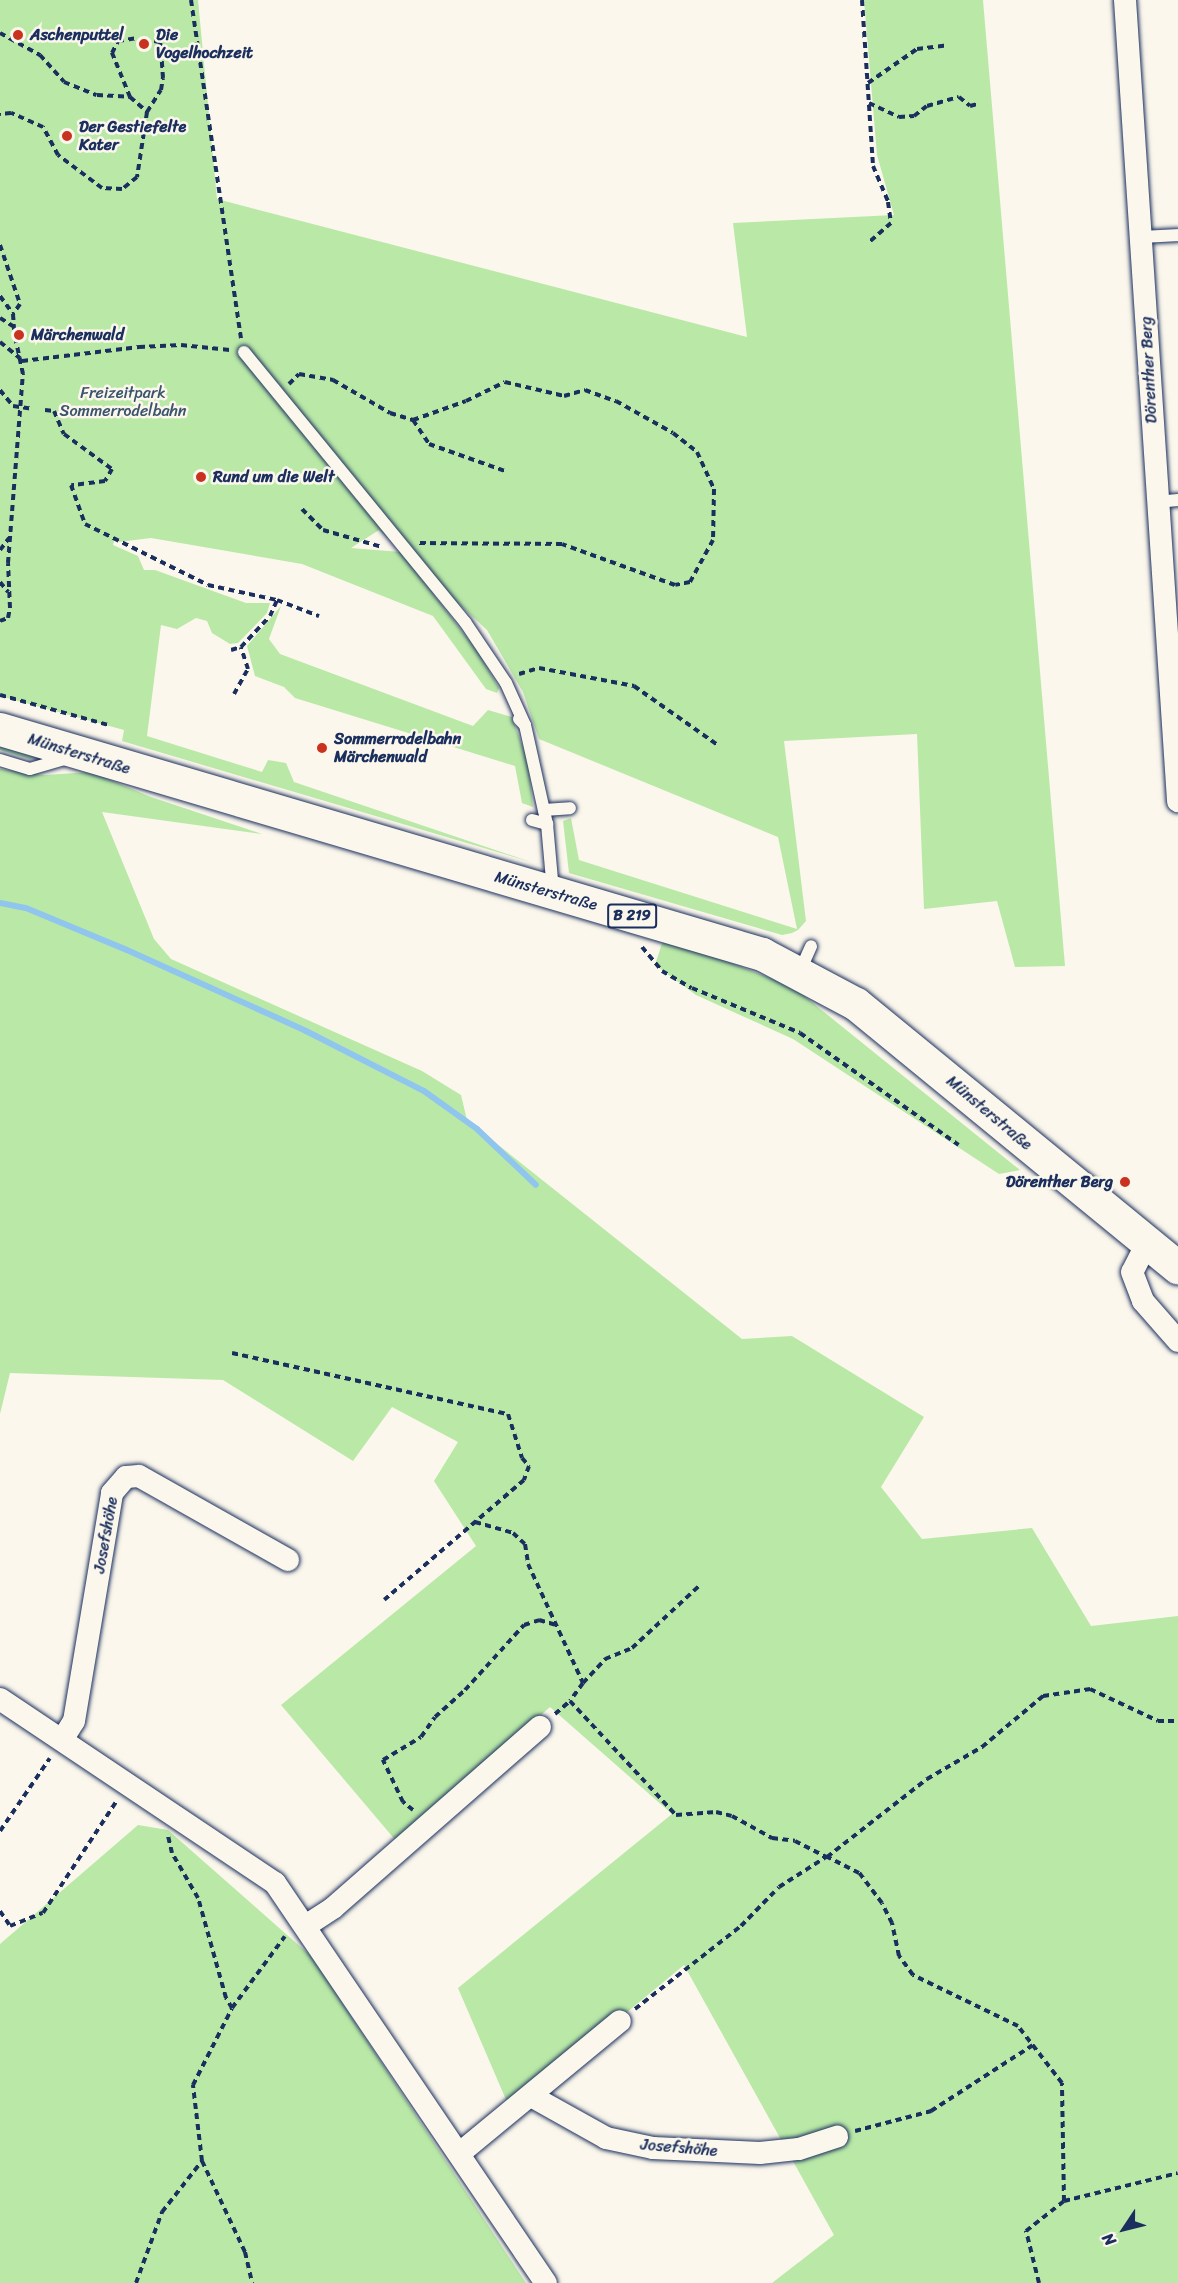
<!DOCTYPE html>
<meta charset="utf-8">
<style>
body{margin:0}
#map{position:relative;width:1178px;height:2283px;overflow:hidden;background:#fbf7ec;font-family:Sriracha,sans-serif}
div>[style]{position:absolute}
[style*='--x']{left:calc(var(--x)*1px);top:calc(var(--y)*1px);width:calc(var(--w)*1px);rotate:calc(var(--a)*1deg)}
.green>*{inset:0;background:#bae9a7}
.stream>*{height:6px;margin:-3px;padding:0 3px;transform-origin:3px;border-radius:3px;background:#90c5ee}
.path>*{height:4px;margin-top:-2px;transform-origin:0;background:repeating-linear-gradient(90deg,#1b2f5e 0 6px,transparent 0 10.5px)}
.roads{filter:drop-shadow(0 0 2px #1b2f5e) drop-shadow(0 0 2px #1b2f5e)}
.service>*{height:12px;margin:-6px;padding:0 6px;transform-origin:6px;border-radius:6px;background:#fbf7ec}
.minor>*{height:22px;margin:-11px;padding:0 11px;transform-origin:11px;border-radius:11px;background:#fbf7ec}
.primary>*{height:33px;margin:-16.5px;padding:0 16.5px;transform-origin:16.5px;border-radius:16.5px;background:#fbf7ec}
.dots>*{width:16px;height:16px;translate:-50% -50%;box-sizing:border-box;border:3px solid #fbf7ec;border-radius:50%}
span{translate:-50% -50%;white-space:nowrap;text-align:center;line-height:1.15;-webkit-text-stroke:5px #fbf7ec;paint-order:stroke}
.shield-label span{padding:2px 4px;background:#fbf7ec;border:2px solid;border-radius:4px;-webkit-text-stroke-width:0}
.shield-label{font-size:15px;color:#1b2f5e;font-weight:700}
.poi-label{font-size:16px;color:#1b2f5e;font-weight:700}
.left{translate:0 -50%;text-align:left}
.right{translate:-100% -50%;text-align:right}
.street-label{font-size:16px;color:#1b2f5e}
.park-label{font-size:16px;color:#3b546d}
.north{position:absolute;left:1094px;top:2199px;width:60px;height:60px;-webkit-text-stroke:4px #fbf7ec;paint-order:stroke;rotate:235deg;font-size:16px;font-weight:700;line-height:24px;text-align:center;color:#1b2f5e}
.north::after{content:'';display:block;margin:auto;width:21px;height:27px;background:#1b2f5e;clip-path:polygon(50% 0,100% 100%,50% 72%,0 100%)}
</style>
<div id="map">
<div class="green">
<div style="clip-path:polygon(0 0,198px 0,217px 199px,747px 337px,733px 223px,894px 215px,877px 155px,864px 0,983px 0,1065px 966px,1015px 967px,997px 901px,924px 909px,917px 734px,784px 741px,806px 921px,798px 930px,792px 933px,782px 935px,569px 873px,563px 821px,571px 818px,579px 860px,797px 929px,778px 837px,539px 739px,523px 692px,487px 630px,379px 530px,351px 548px,401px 552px,478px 652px,499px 688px,497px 693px,486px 689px,433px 616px,302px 564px,151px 538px,119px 542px,115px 538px,113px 545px,138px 556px,144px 570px,155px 570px,246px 603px,270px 603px,267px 613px,238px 643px,230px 644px,212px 633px,207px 621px,196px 618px,177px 629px,161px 625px,147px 736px,262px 772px,268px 760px,286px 763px,294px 782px,531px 862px,122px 741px,124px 730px,0 696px)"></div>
<div style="clip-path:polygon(281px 606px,269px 639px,280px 654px,473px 726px,488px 710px,512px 717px,528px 762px,533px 807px,522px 803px,515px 766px,295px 698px,284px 687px,255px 676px,247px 646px)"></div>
<div style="clip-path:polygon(0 742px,38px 756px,29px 759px,0 750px)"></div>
<div style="clip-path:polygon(0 769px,45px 775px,91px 772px,151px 797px,262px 834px,102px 812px,154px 939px,171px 959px,422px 1071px,461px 1095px,467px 1120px,742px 1339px,792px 1336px,924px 1417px,881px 1487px,922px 1539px,1032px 1528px,1091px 1626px,1178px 1616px,1178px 2283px,772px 2283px,834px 2235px,684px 1965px,510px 2109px,458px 1988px,672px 1814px,550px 1707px,397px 1842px,281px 1705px,476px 1546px,434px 1481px,458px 1442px,392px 1407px,353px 1461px,223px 1380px,10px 1373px,0 1414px)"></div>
<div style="clip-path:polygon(664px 937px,793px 987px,1020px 1170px,999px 1174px,793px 1039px,696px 995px,655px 965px)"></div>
<div style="clip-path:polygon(138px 1825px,168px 1830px,312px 1957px,526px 2283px,0 2283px,0 1944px)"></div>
</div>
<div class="stream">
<div style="--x:0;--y:903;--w:26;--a:11"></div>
<div style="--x:26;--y:908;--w:109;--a:22.6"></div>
<div style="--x:127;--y:950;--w:196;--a:24.3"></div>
<div style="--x:306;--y:1031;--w:132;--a:27"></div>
<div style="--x:424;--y:1091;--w:65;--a:35.6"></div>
<div style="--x:477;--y:1129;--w:81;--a:43.5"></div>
</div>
<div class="path">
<div style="--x:191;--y:0;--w:342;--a:81.6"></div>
<div style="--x:862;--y:0;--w:166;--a:86.2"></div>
<div style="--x:873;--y:166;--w:39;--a:67"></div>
<div style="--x:888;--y:202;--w:21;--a:82"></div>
<div style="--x:891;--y:223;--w:30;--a:139"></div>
<div style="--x:0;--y:33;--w:46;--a:28.8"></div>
<div style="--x:40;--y:55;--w:36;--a:48"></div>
<div style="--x:64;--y:82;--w:35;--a:22"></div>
<div style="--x:97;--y:95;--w:33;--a:3"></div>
<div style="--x:130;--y:97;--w:23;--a:41"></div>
<div style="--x:147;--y:112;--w:66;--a:98.7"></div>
<div style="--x:137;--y:177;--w:19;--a:141"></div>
<div style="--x:122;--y:189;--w:20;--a:-177"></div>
<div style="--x:102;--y:188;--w:55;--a:-143.1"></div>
<div style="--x:58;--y:155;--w:32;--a:-118"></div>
<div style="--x:43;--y:127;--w:35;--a:-156"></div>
<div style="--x:11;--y:113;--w:11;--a:175"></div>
<div style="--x:868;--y:83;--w:60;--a:-34.8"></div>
<div style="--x:917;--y:49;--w:31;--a:-7"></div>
<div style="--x:130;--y:97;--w:48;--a:-112.2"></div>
<div style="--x:112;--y:53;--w:13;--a:-63"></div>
<div style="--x:118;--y:41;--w:18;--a:-9"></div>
<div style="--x:869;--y:103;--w:33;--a:25"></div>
<div style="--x:899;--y:117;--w:15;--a:-4"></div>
<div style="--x:914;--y:116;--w:16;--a:-38"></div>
<div style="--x:927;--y:106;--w:33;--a:-16"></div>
<div style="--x:959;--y:97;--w:14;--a:39"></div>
<div style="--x:970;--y:106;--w:7;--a:-16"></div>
<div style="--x:147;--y:112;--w:26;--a:-58"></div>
<div style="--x:161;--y:90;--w:12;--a:-81"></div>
<div style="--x:163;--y:78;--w:29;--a:-94"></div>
<div style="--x:161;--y:49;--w:7;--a:-98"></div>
<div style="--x:160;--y:42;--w:6;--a:-171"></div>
<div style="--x:0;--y:245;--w:62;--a:71.3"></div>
<div style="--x:20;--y:304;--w:12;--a:125"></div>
<div style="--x:13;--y:314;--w:16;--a:86"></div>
<div style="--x:0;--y:296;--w:22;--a:54"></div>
<div style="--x:0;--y:318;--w:15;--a:32"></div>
<div style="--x:0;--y:342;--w:26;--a:39"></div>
<div style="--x:22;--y:361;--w:118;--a:-6.8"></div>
<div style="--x:139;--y:347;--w:42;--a:-2.7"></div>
<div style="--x:181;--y:345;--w:49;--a:5.8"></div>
<div style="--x:289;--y:384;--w:14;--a:-45"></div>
<div style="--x:299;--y:374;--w:35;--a:10"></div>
<div style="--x:333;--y:380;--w:66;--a:30.1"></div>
<div style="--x:390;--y:413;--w:24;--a:17"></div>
<div style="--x:413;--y:420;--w:56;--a:-19.7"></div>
<div style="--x:466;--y:401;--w:43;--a:-26"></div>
<div style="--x:505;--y:382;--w:61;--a:13.3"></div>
<div style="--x:564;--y:396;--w:22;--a:-16"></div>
<div style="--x:585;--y:390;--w:33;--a:20"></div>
<div style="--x:616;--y:401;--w:65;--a:29.3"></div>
<div style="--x:673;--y:433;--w:31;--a:38"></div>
<div style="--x:697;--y:452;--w:41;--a:65.3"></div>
<div style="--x:714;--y:489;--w:51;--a:91.1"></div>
<div style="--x:713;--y:540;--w:48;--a:118.7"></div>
<div style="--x:690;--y:582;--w:15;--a:169"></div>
<div style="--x:675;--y:585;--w:120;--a:-160.1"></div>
<div style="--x:562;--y:544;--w:143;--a:-179.6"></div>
<div style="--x:0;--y:390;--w:21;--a:51"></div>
<div style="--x:13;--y:406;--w:21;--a:8"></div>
<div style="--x:45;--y:410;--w:9;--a:6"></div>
<div style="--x:54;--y:411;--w:25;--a:67"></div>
<div style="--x:64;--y:434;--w:59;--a:36.1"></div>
<div style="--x:112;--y:469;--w:14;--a:120"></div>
<div style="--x:105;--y:481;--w:34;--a:173"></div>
<div style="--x:71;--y:485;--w:41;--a:70.3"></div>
<div style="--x:85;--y:524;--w:137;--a:26.4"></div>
<div style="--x:208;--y:585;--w:71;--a:12.3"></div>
<div style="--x:277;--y:600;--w:45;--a:20.9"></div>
<div style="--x:413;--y:420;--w:29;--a:56"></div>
<div style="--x:429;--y:444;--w:81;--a:19.6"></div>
<div style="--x:302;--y:509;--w:30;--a:45"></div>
<div style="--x:323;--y:530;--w:61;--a:16.1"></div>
<div style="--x:0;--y:550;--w:15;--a:-53"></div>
<div style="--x:0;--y:582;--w:13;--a:51"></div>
<div style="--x:0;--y:621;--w:9;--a:-21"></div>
<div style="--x:8;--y:618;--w:10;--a:-79"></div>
<div style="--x:10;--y:608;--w:45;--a:-92.5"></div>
<div style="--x:8;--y:563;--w:190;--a:-85.5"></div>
<div style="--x:23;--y:374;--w:34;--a:-102"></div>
<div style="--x:231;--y:650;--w:10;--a:-17"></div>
<div style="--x:241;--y:647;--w:42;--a:-46.9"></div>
<div style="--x:270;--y:616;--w:17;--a:-66"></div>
<div style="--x:519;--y:674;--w:21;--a:-17"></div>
<div style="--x:539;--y:668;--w:97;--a:10.7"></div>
<div style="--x:634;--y:686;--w:104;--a:35.2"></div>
<div style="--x:234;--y:694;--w:29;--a:-61"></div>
<div style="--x:248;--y:669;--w:23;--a:-108"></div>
<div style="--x:0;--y:695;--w:112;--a:15.5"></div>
<div style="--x:642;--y:947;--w:31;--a:50"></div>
<div style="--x:662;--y:971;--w:34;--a:30"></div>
<div style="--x:692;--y:988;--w:117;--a:22.6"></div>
<div style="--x:800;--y:1033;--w:194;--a:35.2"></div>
<div style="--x:232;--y:1353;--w:283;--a:12.5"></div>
<div style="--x:508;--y:1414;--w:46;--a:72.3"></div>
<div style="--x:522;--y:1458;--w:11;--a:49"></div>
<div style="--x:529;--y:1466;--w:15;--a:110"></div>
<div style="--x:524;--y:1480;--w:184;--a:139.4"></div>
<div style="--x:475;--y:1522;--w:40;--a:16"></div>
<div style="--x:513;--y:1533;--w:16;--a:43"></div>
<div style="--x:525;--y:1544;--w:20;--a:81"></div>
<div style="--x:528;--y:1564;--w:131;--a:65.2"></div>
<div style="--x:583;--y:1683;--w:22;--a:126"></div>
<div style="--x:583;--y:1683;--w:33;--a:-47"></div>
<div style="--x:605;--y:1659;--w:29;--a:-22"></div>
<div style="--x:632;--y:1648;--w:94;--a:-42.8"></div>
<div style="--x:555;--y:1714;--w:20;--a:-41"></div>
<div style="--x:570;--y:1701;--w:156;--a:47.1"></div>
<div style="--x:676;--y:1815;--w:40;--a:-4.3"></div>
<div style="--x:716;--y:1812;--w:16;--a:14"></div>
<div style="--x:732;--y:1816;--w:46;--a:28.8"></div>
<div style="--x:772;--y:1838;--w:23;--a:7"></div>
<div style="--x:795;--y:1841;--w:36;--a:27"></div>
<div style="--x:413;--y:1810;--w:13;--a:-141"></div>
<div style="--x:403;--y:1802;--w:47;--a:-115.5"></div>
<div style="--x:383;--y:1760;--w:44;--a:-31.2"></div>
<div style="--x:421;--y:1737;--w:24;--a:-55"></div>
<div style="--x:435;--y:1717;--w:40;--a:-42"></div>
<div style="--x:465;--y:1690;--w:88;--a:-47.8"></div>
<div style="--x:524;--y:1625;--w:16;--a:-18"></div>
<div style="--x:539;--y:1620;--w:18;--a:16"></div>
<div style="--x:0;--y:1831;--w:88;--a:-55.6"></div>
<div style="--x:0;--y:1911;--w:18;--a:56"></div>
<div style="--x:10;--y:1926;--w:35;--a:-22"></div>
<div style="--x:43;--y:1913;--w:133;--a:-56.7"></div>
<div style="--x:232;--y:2008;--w:89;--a:-53.6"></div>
<div style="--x:635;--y:2009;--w:135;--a:-38.1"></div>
<div style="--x:741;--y:1926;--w:54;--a:-45.7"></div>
<div style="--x:779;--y:1887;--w:56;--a:-32.6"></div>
<div style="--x:855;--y:2131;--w:79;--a:-14.7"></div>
<div style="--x:931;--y:2111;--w:121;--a:-32.9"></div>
<div style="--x:202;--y:2161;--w:101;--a:64.7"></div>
<div style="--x:245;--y:2252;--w:32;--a:77"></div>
<div style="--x:1064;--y:2201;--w:117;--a:-13.8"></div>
<div style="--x:136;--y:2283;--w:76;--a:-69.9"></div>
<div style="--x:162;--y:2212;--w:65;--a:-51.9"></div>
<div style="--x:202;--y:2161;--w:77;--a:-96.8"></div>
<div style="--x:193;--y:2085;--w:86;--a:-63.1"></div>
<div style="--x:232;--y:2008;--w:12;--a:-121"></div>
<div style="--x:226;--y:1998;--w:104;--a:-105.6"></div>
<div style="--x:198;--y:1898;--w:52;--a:-120"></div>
<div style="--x:172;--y:1853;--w:17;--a:-103"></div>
<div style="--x:1039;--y:2283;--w:54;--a:-104"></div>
<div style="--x:1026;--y:2231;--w:48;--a:-38.3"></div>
<div style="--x:1064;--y:2201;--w:118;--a:-91"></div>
<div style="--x:1062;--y:2083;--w:72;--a:-127.7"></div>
<div style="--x:1018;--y:2026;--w:117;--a:-154.1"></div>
<div style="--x:913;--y:1975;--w:24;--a:-126"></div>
<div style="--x:899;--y:1956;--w:34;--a:-102"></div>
<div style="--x:892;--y:1923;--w:22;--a:-117"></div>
<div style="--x:882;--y:1903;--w:38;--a:-127"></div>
<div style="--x:859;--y:1873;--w:36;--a:-153"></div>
<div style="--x:827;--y:1857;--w:127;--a:-38"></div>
<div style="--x:927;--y:1779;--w:64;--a:-30.2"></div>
<div style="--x:982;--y:1747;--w:80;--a:-39.9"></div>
<div style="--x:1043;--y:1696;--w:48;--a:-8.5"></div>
<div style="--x:1090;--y:1689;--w:75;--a:25.2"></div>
<div style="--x:1158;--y:1721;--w:20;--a:0"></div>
</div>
<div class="roads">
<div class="service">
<div style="--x:1143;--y:237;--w:35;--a:-3"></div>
<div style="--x:244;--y:352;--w:349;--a:50.7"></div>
<div style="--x:465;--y:622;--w:73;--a:56.1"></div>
<div style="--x:506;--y:683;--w:46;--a:65.7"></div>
<div style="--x:1156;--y:502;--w:22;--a:-5"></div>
<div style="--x:519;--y:719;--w:8;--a:45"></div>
<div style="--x:525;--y:725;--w:101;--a:77.5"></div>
<div style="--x:0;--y:760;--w:31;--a:17"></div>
<div style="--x:30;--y:769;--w:43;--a:-16.3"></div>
<div style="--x:544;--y:810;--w:26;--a:-4"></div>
<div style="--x:532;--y:820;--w:16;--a:15"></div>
<div style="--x:547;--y:824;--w:67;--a:84.9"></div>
<div style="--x:800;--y:971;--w:27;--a:-66"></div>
</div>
<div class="minor">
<div style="--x:1125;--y:0;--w:803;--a:86.21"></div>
<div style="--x:1146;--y:1245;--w:30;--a:117"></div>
<div style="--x:1132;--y:1272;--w:31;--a:69"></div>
<div style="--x:1143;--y:1301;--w:53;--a:48.8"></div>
<div style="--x:0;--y:1699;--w:331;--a:33.8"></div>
<div style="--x:275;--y:1883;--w:483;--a:55.9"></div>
<div style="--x:62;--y:1740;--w:22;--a:-58"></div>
<div style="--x:74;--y:1721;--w:231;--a:-80.5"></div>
<div style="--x:112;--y:1493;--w:21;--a:-49"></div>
<div style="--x:126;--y:1477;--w:13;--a:-4"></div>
<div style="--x:139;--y:1476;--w:171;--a:29.4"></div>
<div style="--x:307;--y:1925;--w:31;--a:-33"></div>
<div style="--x:333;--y:1908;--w:275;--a:-41.2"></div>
<div style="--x:531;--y:2096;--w:86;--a:29.2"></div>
<div style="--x:606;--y:2138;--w:48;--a:12"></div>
<div style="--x:653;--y:2148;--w:107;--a:2.7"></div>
<div style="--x:760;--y:2153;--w:39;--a:-6"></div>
<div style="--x:799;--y:2149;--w:40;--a:-18"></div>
<div style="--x:460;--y:2153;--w:207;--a:-39.5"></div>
</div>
<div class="primary">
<div style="--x:0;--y:729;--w:795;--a:16.45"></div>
<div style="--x:762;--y:954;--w:106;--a:28"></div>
<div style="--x:856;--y:1004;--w:416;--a:39.3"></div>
</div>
</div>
<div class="dots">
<div style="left:18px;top:35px;background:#c8321e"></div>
<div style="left:144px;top:44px;background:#c8321e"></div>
<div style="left:67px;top:136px;background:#c8321e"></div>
<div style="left:19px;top:335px;background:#c8321e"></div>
<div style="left:201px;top:477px;background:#c8321e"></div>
<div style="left:322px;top:748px;background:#c8321e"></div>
<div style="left:1125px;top:1182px;background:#c8321e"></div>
</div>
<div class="shield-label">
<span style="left:632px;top:916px">B 219</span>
</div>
<div class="poi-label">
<span class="left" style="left:30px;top:35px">Aschenputtel</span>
<span class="left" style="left:156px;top:44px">Die<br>Vogelhochzeit</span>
<span class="left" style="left:79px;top:136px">Der Gestiefelte<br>Kater</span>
<span class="left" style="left:31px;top:335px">Märchenwald</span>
<span class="left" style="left:213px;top:477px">Rund um die Welt</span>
<span class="left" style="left:334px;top:748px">Sommerrodelbahn<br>Märchenwald</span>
<span class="right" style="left:1113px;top:1182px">Dörenther Berg</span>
</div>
<div class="street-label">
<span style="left:1149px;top:370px;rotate:-93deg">Dörenther Berg</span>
<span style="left:79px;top:754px;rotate:17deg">Münsterstraße</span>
<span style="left:546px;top:891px;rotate:16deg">Münsterstraße</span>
<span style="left:989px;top:1113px;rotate:40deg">Münsterstraße</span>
<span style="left:106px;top:1535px;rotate:-80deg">Josefshöhe</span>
<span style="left:679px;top:2148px;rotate:5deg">Josefshöhe</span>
</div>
<div class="park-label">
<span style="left:123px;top:402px">Freizeitpark<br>Sommerrodelbahn</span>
</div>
<div class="north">N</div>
</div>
